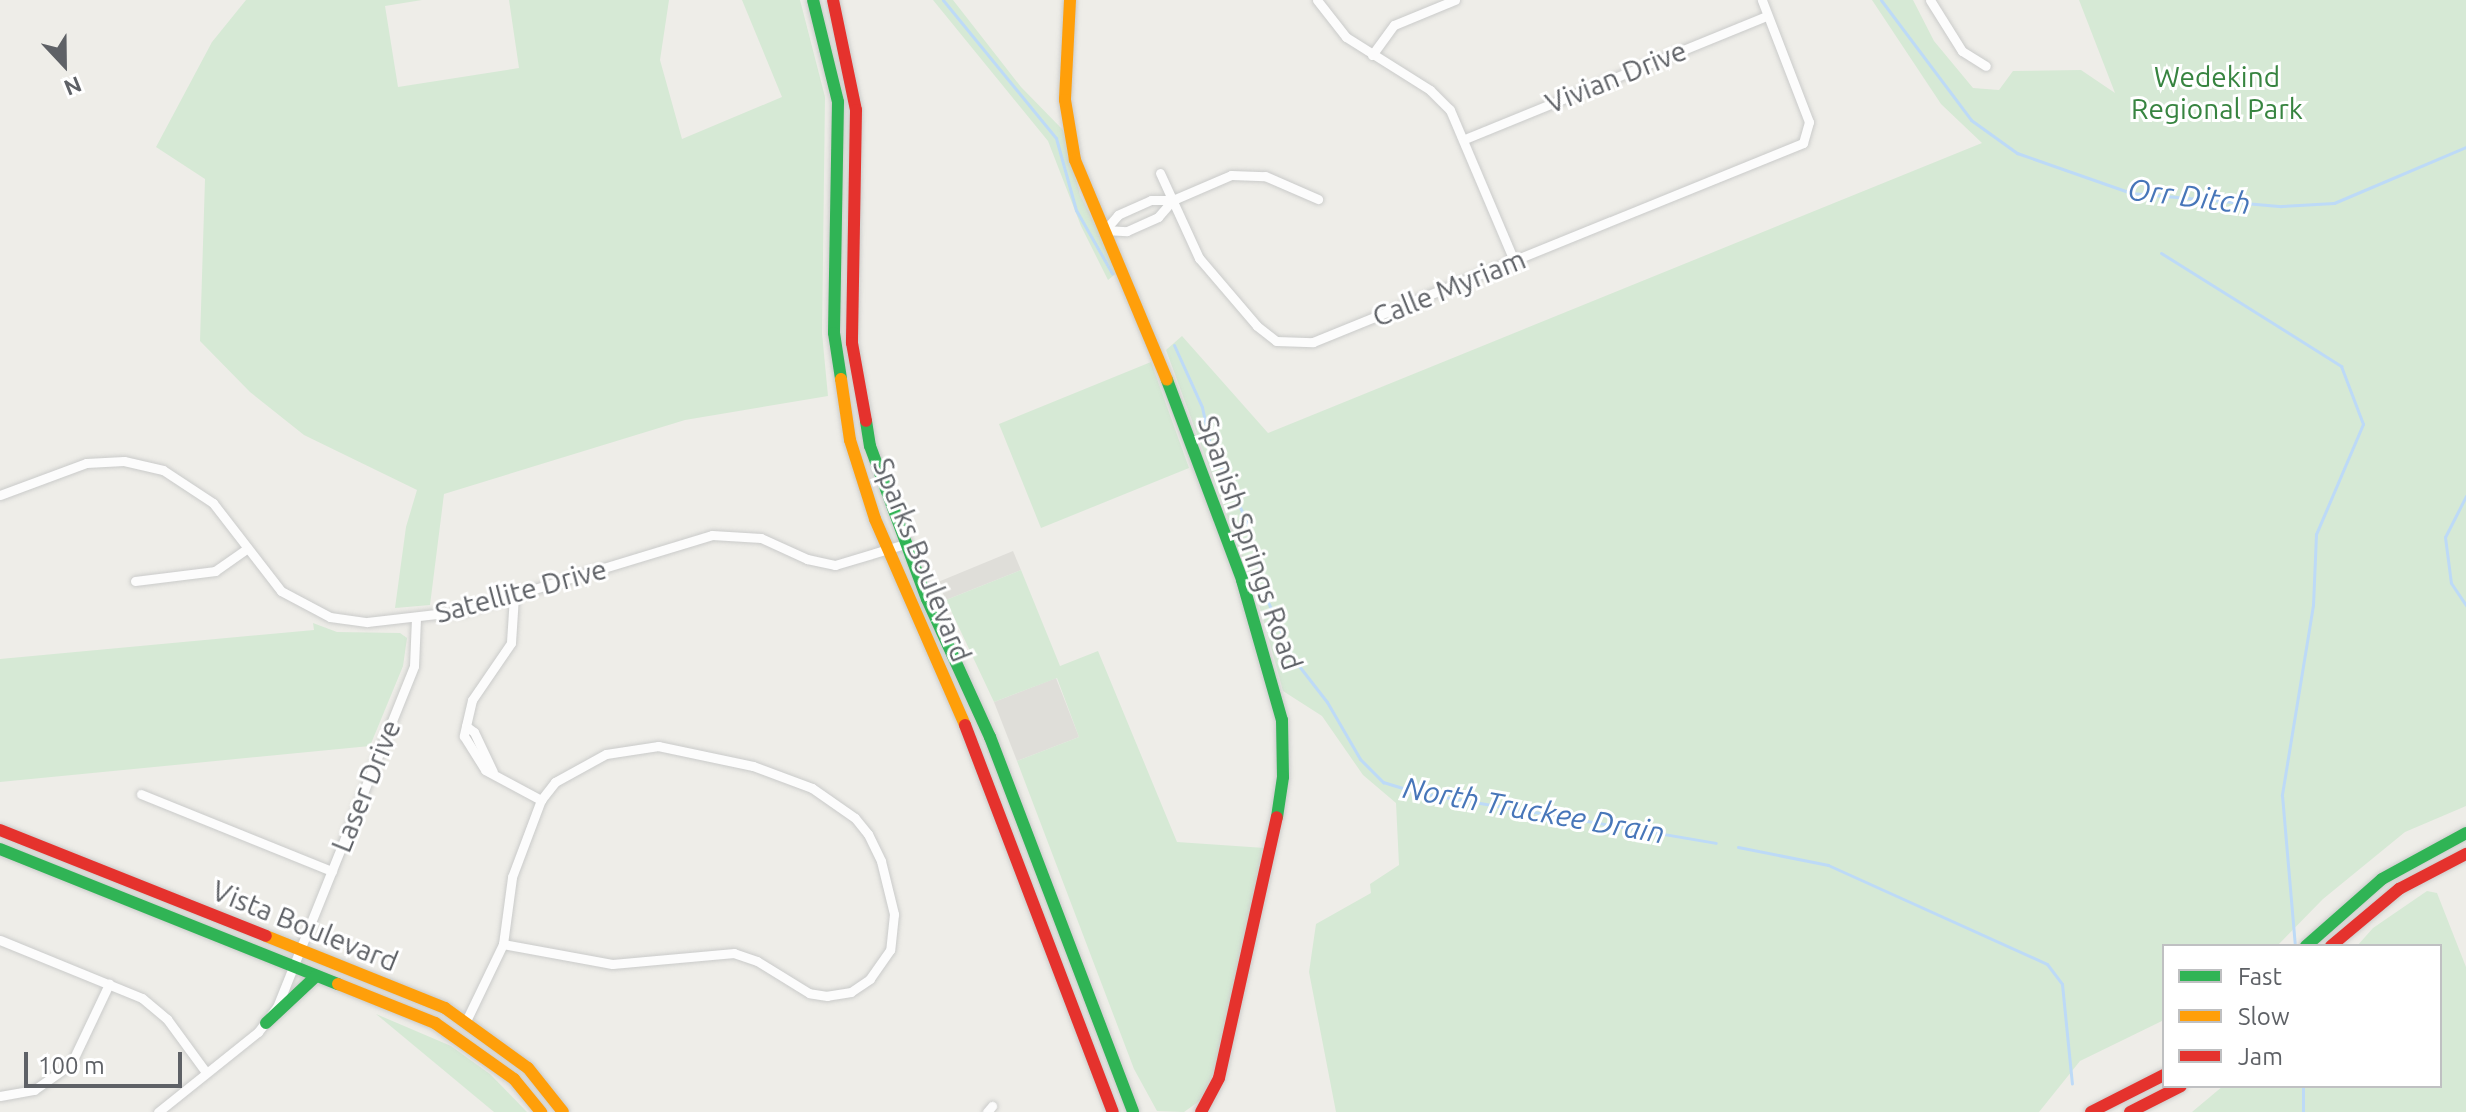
<!DOCTYPE html>
<style>
body{margin:0}
#map{position:relative;width:2466px;height:1112px;overflow:hidden;background:#eeede8;font-family:Ubuntu,sans-serif}
div>[style]{position:absolute}
[style*='--x']{left:calc(var(--x)*1px);top:calc(var(--y)*1px);width:calc(var(--w)*1px);rotate:calc(var(--a)*1deg)}
.industrial>*{inset:0;background:#dfded9}
.green>*{inset:0;background:#d6e9d5}
.stream>*{height:3px;margin:-1.5px;padding:0 1.5px;transform-origin:1.5px;border-radius:1.5px;background:#bddaf7}
.roads{filter:drop-shadow(0 0 2px #cacbca) drop-shadow(0 0 2px #cacbca)}
.street>*{height:9px;margin:-4.5px;padding:0 4.5px;transform-origin:4.5px;border-radius:4.5px;background:#fcfcfc}
.fast>*{height:12px;margin:-6px;padding:0 6px;transform-origin:6px;border-radius:6px;background:#30b455}
.slow>*{height:12px;margin:-6px;padding:0 6px;transform-origin:6px;border-radius:6px;background:#ff9f0a}
.jam>*{height:12px;margin:-6px;padding:0 6px;transform-origin:6px;border-radius:6px;background:#e5322d}
span{translate:-50% -50%;white-space:nowrap;text-align:center;line-height:1.15;-webkit-text-stroke:6px #fff;paint-order:stroke}
.street-label{font-size:28px;color:#5e6166}
.park-label{font-size:28px;color:#378440}
.water-label{font-size:30px;color:#4776b9;font-style:italic}
.legend{position:absolute;left:2162px;top:944px;width:280px;height:144px;box-sizing:border-box;background:#fff;border:2px solid #bfc0c2;margin:0;padding:10px 14px;list-style:none;font-size:24px;color:#5e6166}
.legend li{display:flex;align-items:center;gap:16px;height:40px}
.legend b{width:40px;border:2px solid #bfc0c2}
.north{position:absolute;left:24px;top:24px;width:80px;height:80px;-webkit-text-stroke:6px #fff;paint-order:stroke;rotate:158deg;font-size:22px;font-weight:700;line-height:32px;text-align:center;color:#5e6166}
.north::after{content:'';display:block;margin:auto;width:28px;height:36px;background:#5e6166;clip-path:polygon(50% 0,100% 100%,50% 72%,0 100%)}
.scale{position:absolute;left:24px;top:1052px;width:158px;height:36px;box-sizing:border-box;border:4px solid #5e6166;border-top:0;padding-left:10px;font-size:24px;line-height:28px;white-space:nowrap;color:#5e6166;-webkit-text-stroke:6px #fff;paint-order:stroke}
</style>
<div id="map">
<div class="industrial">
<div style="clip-path:polygon(1013px 551px,1021px 570px,946px 600px,938px 582px)"></div>
<div style="clip-path:polygon(1056px 678px,1079px 737px,1017px 761px,994px 702px)"></div>
</div>
<div class="green">
<div style="clip-path:polygon(246px 0,422px 0,385px 6px,398px 87px,519px 68px,509px 0,669px 0,660px 60px,682px 139px,782px 97px,742px 0,800px 0,825px 97px,822px 333px,828px 396px,685px 420px,444px 494px,430px 605px,395px 608px,406px 527px,417px 490px,304px 435px,250px 392px,200px 341px,205px 179px,156px 147px,212px 42px)"></div>
<div style="clip-path:polygon(933px 0,953px 0,1021px 87px,1063px 130px,1080px 195px,1119px 271px,1108px 280px,1081px 226px,1048px 141px)"></div>
<div style="clip-path:polygon(1872px 0,1913px 0,1934px 41px,1973px 88px,1999px 90px,2013px 71px,2081px 70px,2115px 93px,2079px 0,2466px 0,2466px 806px,2405px 832px,2323px 899px,2277px 946px,2164px 946px,2164px 1020px,2080px 1061px,2039px 1112px,1336px 1112px,1309px 972px,1316px 924px,1371px 893px,1370px 884px,1399px 865px,1396px 803px,1363px 775px,1322px 716px,1283px 691px,1257px 597px,1166px 350px,1182px 336px,1268px 433px,1982px 143px,1941px 104px)"></div>
<div style="clip-path:polygon(1151px 362px,1189px 468px,1041px 528px,999px 424px)"></div>
<div style="clip-path:polygon(1021px 570px,1060px 666px,1098px 651px,1177px 842px,1265px 848px,1217px 1063px,1205px 1097px,1184px 1112px,1157px 1111px,1134px 1069px,1017px 761px,1079px 737px,1057px 678px,994px 702px,946px 600px)"></div>
<div style="clip-path:polygon(313px 623px,337px 632px,400px 633px,407px 638px,403px 666px,370px 746px,0 782px,0 659px,314px 630px)"></div>
<div style="clip-path:polygon(2427px 891px,2437px 893px,2466px 967px,2466px 1112px,2192px 1112px,2223px 1086px,2440px 1086px,2440px 946px,2357px 946px,2373px 928px)"></div>
<div style="clip-path:polygon(376px 1014px,451px 1046px,490px 1074px,527px 1112px,494px 1112px)"></div>
</div>
<div class="stream">
<div style="--x:943;--y:0;--w:178;--a:50.7"></div>
<div style="--x:1056;--y:138;--w:75;--a:74.5"></div>
<div style="--x:1076;--y:210;--w:73;--a:60.3"></div>
<div style="--x:1881;--y:0;--w:150;--a:53.1"></div>
<div style="--x:1971;--y:120;--w:57;--a:35.7"></div>
<div style="--x:2017;--y:153;--w:121;--a:19.3"></div>
<div style="--x:2131;--y:193;--w:151;--a:5"></div>
<div style="--x:2281;--y:206;--w:53;--a:-3.2"></div>
<div style="--x:2334;--y:203;--w:143;--a:-23"></div>
<div style="--x:2161;--y:253;--w:213;--a:32.1"></div>
<div style="--x:2341;--y:366;--w:62;--a:69.2"></div>
<div style="--x:2363;--y:424;--w:120;--a:113.1"></div>
<div style="--x:2316;--y:534;--w:71;--a:92.4"></div>
<div style="--x:2313;--y:605;--w:193;--a:99.3"></div>
<div style="--x:2282;--y:795;--w:152;--a:85.1"></div>
<div style="--x:1174;--y:345;--w:68;--a:65.7"></div>
<div style="--x:1202;--y:407;--w:39;--a:78"></div>
<div style="--x:1210;--y:445;--w:85;--a:64.3"></div>
<div style="--x:1247;--y:522;--w:57;--a:74.7"></div>
<div style="--x:2466;--y:496;--w:46;--a:117.1"></div>
<div style="--x:2445;--y:537;--w:46;--a:82.6"></div>
<div style="--x:2451;--y:583;--w:27;--a:56"></div>
<div style="--x:1265;--y:595;--w:68;--a:66.5"></div>
<div style="--x:1292;--y:657;--w:57;--a:52.1"></div>
<div style="--x:1327;--y:702;--w:66;--a:59.9"></div>
<div style="--x:1360;--y:759;--w:33;--a:45"></div>
<div style="--x:1383;--y:782;--w:34;--a:17"></div>
<div style="--x:1415;--y:792;--w:305;--a:9.6"></div>
<div style="--x:1738;--y:847;--w:92;--a:11.3"></div>
<div style="--x:1828;--y:865;--w:240;--a:24.3"></div>
<div style="--x:2047;--y:964;--w:25;--a:53"></div>
<div style="--x:2062;--y:984;--w:100;--a:84.3"></div>
<div style="--x:2303;--y:1086;--w:26;--a:90"></div>
</div>
<div class="roads">
<div class="street">
<div style="--x:1317;--y:0;--w:47;--a:51.9"></div>
<div style="--x:1346;--y:37;--w:99;--a:32.2"></div>
<div style="--x:1430;--y:90;--w:28;--a:45"></div>
<div style="--x:1450;--y:110;--w:164;--a:67"></div>
<div style="--x:1930;--y:0;--w:60;--a:57.9"></div>
<div style="--x:1962;--y:51;--w:28;--a:32"></div>
<div style="--x:1372;--y:55;--w:37;--a:-54"></div>
<div style="--x:1394;--y:25;--w:66;--a:-22.3"></div>
<div style="--x:1465;--y:139;--w:326;--a:-22.2"></div>
<div style="--x:1160;--y:173;--w:94;--a:65.4"></div>
<div style="--x:1199;--y:258;--w:89;--a:49.5"></div>
<div style="--x:1257;--y:326;--w:24;--a:38"></div>
<div style="--x:1276;--y:341;--w:37;--a:2"></div>
<div style="--x:1313;--y:342;--w:529;--a:-22.1"></div>
<div style="--x:1803;--y:143;--w:22;--a:-74"></div>
<div style="--x:1809;--y:122;--w:131;--a:-111.1"></div>
<div style="--x:1173;--y:200;--w:22;--a:180"></div>
<div style="--x:1151;--y:200;--w:36;--a:156"></div>
<div style="--x:1118;--y:215;--w:20;--a:131"></div>
<div style="--x:1105;--y:230;--w:22;--a:3"></div>
<div style="--x:1127;--y:231;--w:34;--a:-24"></div>
<div style="--x:1158;--y:217;--w:23;--a:-49"></div>
<div style="--x:1173;--y:200;--w:63;--a:-23.3"></div>
<div style="--x:1231;--y:175;--w:34;--a:2"></div>
<div style="--x:1265;--y:176;--w:58;--a:23.5"></div>
<div style="--x:0;--y:495;--w:92;--a:-20.4"></div>
<div style="--x:86;--y:463;--w:38;--a:-3"></div>
<div style="--x:124;--y:461;--w:40;--a:13"></div>
<div style="--x:163;--y:470;--w:60;--a:33.4"></div>
<div style="--x:213;--y:503;--w:111;--a:52.3"></div>
<div style="--x:281;--y:591;--w:55;--a:28"></div>
<div style="--x:330;--y:617;--w:37;--a:8"></div>
<div style="--x:367;--y:622;--w:96;--a:-6.6"></div>
<div style="--x:462;--y:611;--w:261;--a:-16.9"></div>
<div style="--x:712;--y:535;--w:49;--a:3.5"></div>
<div style="--x:761;--y:538;--w:51;--a:24.5"></div>
<div style="--x:807;--y:559;--w:29;--a:12"></div>
<div style="--x:835;--y:565;--w:73;--a:-16.7"></div>
<div style="--x:135;--y:581;--w:81;--a:-7.1"></div>
<div style="--x:215;--y:571;--w:39;--a:-35"></div>
<div style="--x:514;--y:596;--w:47;--a:93.7"></div>
<div style="--x:511;--y:643;--w:69;--a:124.4"></div>
<div style="--x:472;--y:700;--w:37;--a:103"></div>
<div style="--x:464;--y:736;--w:40;--a:58"></div>
<div style="--x:485;--y:770;--w:64;--a:28.2"></div>
<div style="--x:466;--y:726;--w:10;--a:37"></div>
<div style="--x:474;--y:732;--w:44;--a:64.6"></div>
<div style="--x:141;--y:794;--w:206;--a:22"></div>
<div style="--x:0;--y:940;--w:153;--a:22.2"></div>
<div style="--x:142;--y:998;--w:33;--a:40"></div>
<div style="--x:167;--y:1019;--w:64;--a:53.8"></div>
<div style="--x:466;--y:1021;--w:85;--a:-64.3"></div>
<div style="--x:503;--y:944;--w:68;--a:-82.3"></div>
<div style="--x:512;--y:877;--w:82;--a:-69.4"></div>
<div style="--x:541;--y:800;--w:23;--a:-52"></div>
<div style="--x:555;--y:782;--w:58;--a:-28.8"></div>
<div style="--x:606;--y:754;--w:53;--a:-8.7"></div>
<div style="--x:658;--y:746;--w:97;--a:11.9"></div>
<div style="--x:753;--y:766;--w:63;--a:20.4"></div>
<div style="--x:812;--y:788;--w:52;--a:34.9"></div>
<div style="--x:855;--y:818;--w:21;--a:51"></div>
<div style="--x:868;--y:834;--w:30;--a:64"></div>
<div style="--x:881;--y:861;--w:55;--a:76.2"></div>
<div style="--x:894;--y:914;--w:36;--a:96"></div>
<div style="--x:890;--y:950;--w:35;--a:125"></div>
<div style="--x:870;--y:979;--w:23;--a:146"></div>
<div style="--x:851;--y:992;--w:24;--a:171"></div>
<div style="--x:827;--y:996;--w:18;--a:-171"></div>
<div style="--x:809;--y:993;--w:61;--a:-148.4"></div>
<div style="--x:757;--y:961;--w:24;--a:-161"></div>
<div style="--x:734;--y:953;--w:122;--a:174.8"></div>
<div style="--x:612;--y:964;--w:111;--a:-169.6"></div>
<div style="--x:0;--y:1096;--w:35;--a:-10"></div>
<div style="--x:34;--y:1090;--w:45;--a:-35.1"></div>
<div style="--x:71;--y:1064;--w:89;--a:-64.6"></div>
<div style="--x:158;--y:1112;--w:128;--a:-38.7"></div>
<div style="--x:258;--y:1032;--w:31;--a:-53"></div>
<div style="--x:277;--y:1007;--w:367;--a:-68.1"></div>
<div style="--x:414;--y:666;--w:47;--a:-87.6"></div>
<div style="--x:987;--y:1112;--w:8;--a:-50"></div>
</div>
<div class="fast">
<div style="--x:813;--y:0;--w:105;--a:76.2"></div>
<div style="--x:838;--y:102;--w:231;--a:91"></div>
<div style="--x:834;--y:333;--w:47;--a:81.3"></div>
<div style="--x:1167;--y:380;--w:214;--a:69.4"></div>
<div style="--x:1242;--y:580;--w:146;--a:74.1"></div>
<div style="--x:1282;--y:720;--w:57;--a:89"></div>
<div style="--x:1283;--y:777;--w:40;--a:98.5"></div>
<div style="--x:866;--y:421;--w:25;--a:81"></div>
<div style="--x:870;--y:446;--w:163;--a:69.6"></div>
<div style="--x:927;--y:599;--w:152;--a:65.5"></div>
<div style="--x:990;--y:737;--w:401;--a:69.1"></div>
<div style="--x:0;--y:849;--w:364;--a:21.8"></div>
<div style="--x:2306;--y:946;--w:101;--a:-41.4"></div>
<div style="--x:2382;--y:879;--w:96;--a:-28.7"></div>
<div style="--x:266;--y:1023;--w:69;--a:-43.2"></div>
</div>
<div class="slow">
<div style="--x:1070;--y:0;--w:100;--a:92.9"></div>
<div style="--x:1065;--y:100;--w:61;--a:80.5"></div>
<div style="--x:1075;--y:160;--w:238;--a:67.3"></div>
<div style="--x:841;--y:379;--w:62;--a:81.6"></div>
<div style="--x:850;--y:440;--w:83;--a:72.4"></div>
<div style="--x:875;--y:519;--w:225;--a:66.4"></div>
<div style="--x:266;--y:936;--w:193;--a:21.9"></div>
<div style="--x:445;--y:1008;--w:102;--a:35.9"></div>
<div style="--x:528;--y:1068;--w:56;--a:51.5"></div>
<div style="--x:338;--y:984;--w:105;--a:21.9"></div>
<div style="--x:435;--y:1023;--w:97;--a:35.3"></div>
<div style="--x:514;--y:1079;--w:43;--a:50.7"></div>
</div>
<div class="jam">
<div style="--x:833;--y:0;--w:112;--a:78.2"></div>
<div style="--x:856;--y:110;--w:233;--a:91"></div>
<div style="--x:852;--y:343;--w:79;--a:79.8"></div>
<div style="--x:965;--y:725;--w:414;--a:69.1"></div>
<div style="--x:0;--y:830;--w:286;--a:21.7"></div>
<div style="--x:2331;--y:946;--w:89;--a:-40"></div>
<div style="--x:2399;--y:889;--w:76;--a:-27.6"></div>
<div style="--x:1201;--y:1112;--w:38;--a:-62"></div>
<div style="--x:1219;--y:1078;--w:267;--a:-77.5"></div>
<div style="--x:2091;--y:1112;--w:82;--a:-26.9"></div>
<div style="--x:2130;--y:1112;--w:57;--a:-27"></div>
</div>
</div>
<div class="street-label">
<span style="left:1616px;top:77px;rotate:-22deg">Vivian Drive</span>
<span style="left:1449px;top:288px;rotate:-22deg">Calle Myriam</span>
<span style="left:1250px;top:543px;rotate:71deg">Spanish Springs Road</span>
<span style="left:922px;top:560px;rotate:68deg">Sparks Boulevard</span>
<span style="left:521px;top:591px;rotate:-15deg">Satellite Drive</span>
<span style="left:366px;top:786px;rotate:-68deg">Laser Drive</span>
<span style="left:305px;top:926px;rotate:22deg">Vista Boulevard</span>
</div>
<div class="park-label">
<span style="left:2217px;top:93px">Wedekind<br>Regional Park</span>
</div>
<div class="water-label">
<span style="left:2189px;top:196px;rotate:7deg">Orr Ditch</span>
<span style="left:1534px;top:810px;rotate:10deg">North Truckee Drain</span>
</div>
<ul class="legend">
<li><b style="height:10px;background:#30b455"></b>Fast</li>
<li><b style="height:10px;background:#ff9f0a"></b>Slow</li>
<li><b style="height:10px;background:#e5322d"></b>Jam</li>
</ul>
<div class="north">N</div>
<div class="scale">100 m</div>
</div>
